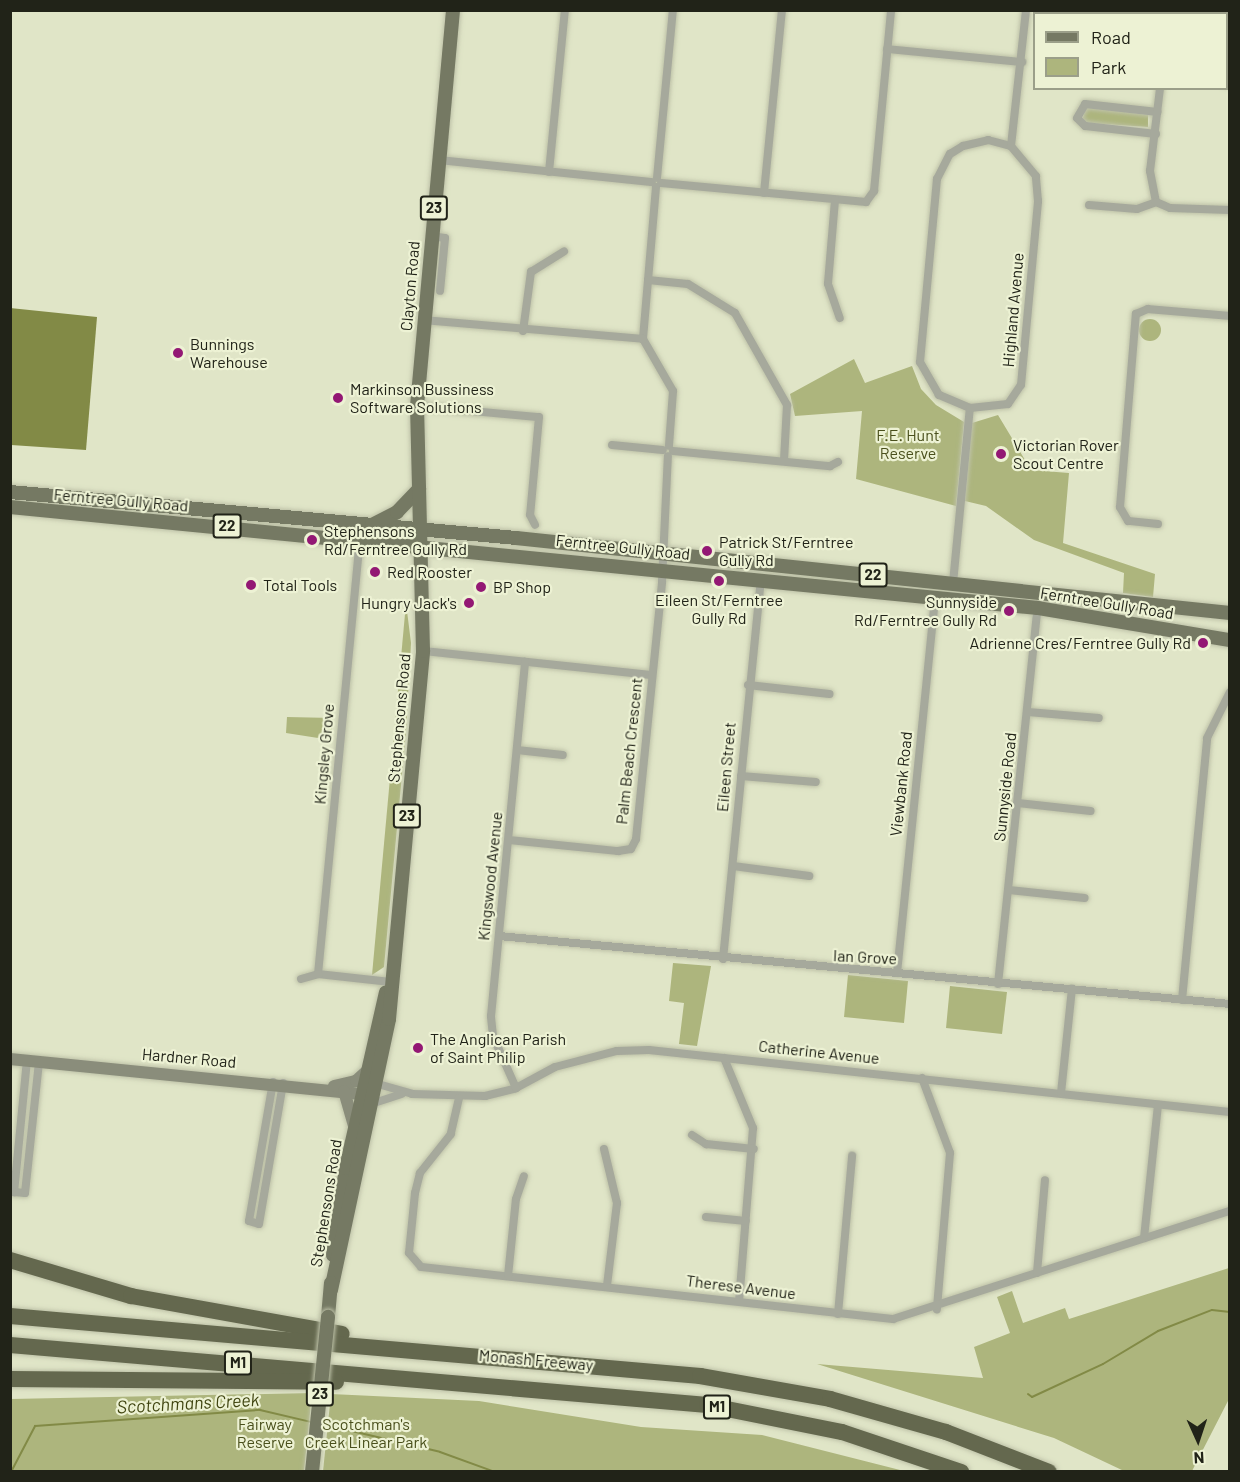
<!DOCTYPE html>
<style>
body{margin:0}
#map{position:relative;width:1240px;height:1482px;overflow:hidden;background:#e0e5c7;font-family:Barlow,sans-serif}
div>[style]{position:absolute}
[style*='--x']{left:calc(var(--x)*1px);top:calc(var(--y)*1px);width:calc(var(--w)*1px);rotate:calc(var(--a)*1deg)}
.green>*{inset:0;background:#adb57d}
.round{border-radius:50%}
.water>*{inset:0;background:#828a46}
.stream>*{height:2px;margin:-1px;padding:0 1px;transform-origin:1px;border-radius:1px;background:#828a46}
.roads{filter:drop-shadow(0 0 2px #bec2a8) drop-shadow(0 0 2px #bec2a8)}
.street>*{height:8px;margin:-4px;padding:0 4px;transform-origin:4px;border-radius:4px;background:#a6a99c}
.secondary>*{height:12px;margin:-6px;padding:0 6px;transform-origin:6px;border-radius:6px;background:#8a8d7b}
.primary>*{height:14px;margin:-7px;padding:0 7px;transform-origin:7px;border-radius:7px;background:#757963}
.highway>*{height:16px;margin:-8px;padding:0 8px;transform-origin:8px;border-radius:8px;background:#64684e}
.bridges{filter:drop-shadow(0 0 2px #bec2a8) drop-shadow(0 0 2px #bec2a8)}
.primary-bridge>*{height:14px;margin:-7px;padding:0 7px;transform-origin:7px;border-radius:7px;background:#757963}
.dots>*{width:16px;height:16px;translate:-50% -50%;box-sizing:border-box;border:3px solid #edf2d4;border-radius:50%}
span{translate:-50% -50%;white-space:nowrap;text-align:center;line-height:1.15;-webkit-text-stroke:4.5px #edf2d4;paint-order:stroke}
.shield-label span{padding:2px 4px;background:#edf2d4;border:2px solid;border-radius:4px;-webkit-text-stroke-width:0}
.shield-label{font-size:15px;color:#212318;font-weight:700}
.street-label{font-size:16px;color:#212318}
.poi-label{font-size:16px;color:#212318}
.left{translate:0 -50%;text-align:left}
.right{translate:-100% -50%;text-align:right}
.park-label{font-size:16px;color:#4a501c}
.water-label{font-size:18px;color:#3f440f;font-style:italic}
.frame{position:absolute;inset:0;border:12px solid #212318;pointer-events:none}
.legend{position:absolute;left:1033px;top:12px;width:195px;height:78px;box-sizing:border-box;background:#edf2d4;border:2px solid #9b9f89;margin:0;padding:8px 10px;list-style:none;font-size:18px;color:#212318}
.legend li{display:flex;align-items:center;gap:12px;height:30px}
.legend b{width:30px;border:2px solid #9b9f89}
.north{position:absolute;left:1168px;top:1410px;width:60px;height:60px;-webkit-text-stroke:4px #edf2d4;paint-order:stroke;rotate:177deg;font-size:16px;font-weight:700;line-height:24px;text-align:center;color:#212318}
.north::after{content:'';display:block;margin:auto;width:21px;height:27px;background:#212318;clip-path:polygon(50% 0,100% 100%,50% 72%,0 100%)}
</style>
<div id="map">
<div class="green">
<div style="clip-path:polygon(1086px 107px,1148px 115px,1148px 127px,1089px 123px,1082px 121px)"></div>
<div class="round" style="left:1139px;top:319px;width:22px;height:22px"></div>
<div style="clip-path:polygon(854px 359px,865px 383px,912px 366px,921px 389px,936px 405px,964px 422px,956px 506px,856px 479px,862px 411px,795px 416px,790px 394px)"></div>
<div style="clip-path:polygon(998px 415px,1031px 470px,1069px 473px,1063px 543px,1155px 574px,1153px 597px,1123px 593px,1124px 573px,1034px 540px,986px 506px,965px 501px,972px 423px)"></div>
<div style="clip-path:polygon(406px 603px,411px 643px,406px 732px,384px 967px,372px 975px)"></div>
<div style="clip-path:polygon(287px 717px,333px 718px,331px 740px,286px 733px)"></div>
<div style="clip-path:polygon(673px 963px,711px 966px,697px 1046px,679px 1044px,684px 1003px,669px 1001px)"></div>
<div style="clip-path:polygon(848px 975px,908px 981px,904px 1023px,844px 1017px)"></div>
<div style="clip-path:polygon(950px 986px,1007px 992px,1002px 1034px,946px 1028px)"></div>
<div style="clip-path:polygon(1229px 1268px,1229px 1399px,1192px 1471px,1124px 1471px,1054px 1438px,817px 1364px,983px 1378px,974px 1347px,1010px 1333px,997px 1297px,1012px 1291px,1023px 1323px,1065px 1308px,1069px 1319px)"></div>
<div style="clip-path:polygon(312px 1393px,304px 1471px,11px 1471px,11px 1399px)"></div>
<div style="clip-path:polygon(331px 1394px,479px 1401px,641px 1427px,762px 1435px,904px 1471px,323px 1471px)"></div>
</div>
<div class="water">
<div style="clip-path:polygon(10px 308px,97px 317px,86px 450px,11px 445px)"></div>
</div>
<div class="stream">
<div style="--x:1028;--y:1394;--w:5;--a:37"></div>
<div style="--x:1032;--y:1397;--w:78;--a:-24.9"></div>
<div style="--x:1103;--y:1364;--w:64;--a:-31"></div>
<div style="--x:1158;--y:1331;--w:58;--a:-21.3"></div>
<div style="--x:1212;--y:1310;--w:18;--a:6"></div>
<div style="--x:322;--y:1424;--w:121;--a:13.3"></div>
<div style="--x:440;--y:1452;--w:59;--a:20"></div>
<div style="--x:11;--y:1472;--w:52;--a:-62.4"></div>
<div style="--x:35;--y:1426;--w:226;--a:-4.1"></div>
<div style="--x:260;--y:1410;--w:52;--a:13.2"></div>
</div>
<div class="roads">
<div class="street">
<div style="--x:1166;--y:14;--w:4;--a:-90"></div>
<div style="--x:887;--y:49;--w:136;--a:5.5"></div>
<div style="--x:1226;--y:83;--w:4;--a:0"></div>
<div style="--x:1156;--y:134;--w:71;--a:-173.6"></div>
<div style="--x:1085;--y:126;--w:11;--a:-135"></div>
<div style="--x:1077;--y:118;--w:16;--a:-60"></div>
<div style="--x:1085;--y:104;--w:73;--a:6.3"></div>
<div style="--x:438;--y:160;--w:215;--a:5.9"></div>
<div style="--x:549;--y:172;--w:163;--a:-84.4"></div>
<div style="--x:657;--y:178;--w:169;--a:-84.6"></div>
<div style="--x:661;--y:183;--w:206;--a:5.3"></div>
<div style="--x:866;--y:202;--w:14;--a:-54"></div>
<div style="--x:874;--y:191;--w:182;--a:-84.6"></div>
<div style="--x:656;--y:187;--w:153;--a:94.9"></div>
<div style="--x:643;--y:339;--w:60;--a:60"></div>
<div style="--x:673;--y:391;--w:55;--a:94.2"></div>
<div style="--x:764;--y:193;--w:184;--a:-84.4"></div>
<div style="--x:835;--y:200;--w:84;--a:94.8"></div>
<div style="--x:828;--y:284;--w:36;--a:71"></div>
<div style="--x:1156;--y:202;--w:32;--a:-101"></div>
<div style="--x:1150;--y:171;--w:84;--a:-83.1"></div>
<div style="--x:1089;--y:205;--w:48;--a:4.8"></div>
<div style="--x:1137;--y:209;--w:20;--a:-20"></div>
<div style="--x:1156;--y:202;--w:15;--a:23"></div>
<div style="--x:1170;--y:208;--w:60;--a:1.9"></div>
<div style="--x:431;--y:236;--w:14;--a:8"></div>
<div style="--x:445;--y:238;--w:53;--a:95.4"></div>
<div style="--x:648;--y:280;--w:40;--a:5.7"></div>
<div style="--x:688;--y:284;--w:55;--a:31.7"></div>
<div style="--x:735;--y:313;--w:106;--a:60.5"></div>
<div style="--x:787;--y:405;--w:56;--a:93.1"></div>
<div style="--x:423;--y:320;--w:221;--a:4.9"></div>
<div style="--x:523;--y:331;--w:60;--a:-82.3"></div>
<div style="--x:531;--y:272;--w:39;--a:-32"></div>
<div style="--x:417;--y:406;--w:122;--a:5.2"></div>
<div style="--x:539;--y:417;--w:98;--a:95.2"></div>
<div style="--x:530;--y:515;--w:11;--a:63"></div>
<div style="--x:970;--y:408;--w:34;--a:-157"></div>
<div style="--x:939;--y:395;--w:38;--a:-120"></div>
<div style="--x:920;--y:362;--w:184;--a:-84.7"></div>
<div style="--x:937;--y:179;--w:28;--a:-63"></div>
<div style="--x:950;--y:154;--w:15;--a:-32"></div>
<div style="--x:963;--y:146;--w:26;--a:-13"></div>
<div style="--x:988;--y:140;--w:24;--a:15"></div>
<div style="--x:612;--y:445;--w:51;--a:5.6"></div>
<div style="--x:673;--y:451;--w:158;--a:5.5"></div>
<div style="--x:830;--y:466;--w:9;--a:-27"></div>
<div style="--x:1158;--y:524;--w:30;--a:-174"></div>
<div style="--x:1128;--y:521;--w:16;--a:-120"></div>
<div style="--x:1120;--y:507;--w:194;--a:-85.3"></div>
<div style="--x:1136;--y:314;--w:13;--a:-23"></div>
<div style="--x:1148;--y:309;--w:82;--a:4.9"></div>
<div style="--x:360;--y:538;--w:438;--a:95.5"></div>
<div style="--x:318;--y:974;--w:73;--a:6.3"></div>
<div style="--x:953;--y:583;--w:176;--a:-84.5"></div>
<div style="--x:970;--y:408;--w:38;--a:-6"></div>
<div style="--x:1008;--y:404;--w:23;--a:-56"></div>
<div style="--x:1021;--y:385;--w:185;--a:-84.7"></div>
<div style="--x:1038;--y:201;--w:25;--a:-95"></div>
<div style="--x:1036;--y:176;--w:39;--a:-130"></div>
<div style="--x:1011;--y:146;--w:137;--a:-83.7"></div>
<div style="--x:423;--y:651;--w:230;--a:6"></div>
<div style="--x:748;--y:685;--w:82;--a:6.3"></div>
<div style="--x:1028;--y:712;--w:71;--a:4.8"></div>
<div style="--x:517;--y:750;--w:46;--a:6.2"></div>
<div style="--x:741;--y:776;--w:75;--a:4.6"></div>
<div style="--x:1018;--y:803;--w:73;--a:6.3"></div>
<div style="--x:509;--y:840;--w:110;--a:5.8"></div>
<div style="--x:618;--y:851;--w:13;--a:-9"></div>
<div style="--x:631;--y:849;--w:11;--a:-63"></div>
<div style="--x:636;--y:839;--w:259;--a:-84.2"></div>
<div style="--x:662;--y:581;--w:125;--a:-87.3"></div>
<div style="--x:733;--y:866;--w:77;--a:7.5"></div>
<div style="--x:1009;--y:890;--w:76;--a:6"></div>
<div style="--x:499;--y:936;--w:734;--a:5.31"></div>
<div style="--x:723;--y:959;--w:383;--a:-84.3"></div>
<div style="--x:897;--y:973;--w:378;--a:-84.2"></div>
<div style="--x:301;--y:979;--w:18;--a:-16"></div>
<div style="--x:998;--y:984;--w:381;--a:-84"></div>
<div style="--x:1182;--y:1000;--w:263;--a:-84.5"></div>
<div style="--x:1207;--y:738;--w:51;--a:-63.4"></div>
<div style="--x:724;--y:1058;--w:76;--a:67.5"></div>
<div style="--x:753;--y:1128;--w:174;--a:94.6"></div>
<div style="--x:27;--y:1060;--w:133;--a:95.6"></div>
<div style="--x:14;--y:1192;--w:11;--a:5"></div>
<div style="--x:25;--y:1193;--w:133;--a:-83.9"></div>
<div style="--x:922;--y:1078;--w:80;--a:69.5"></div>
<div style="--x:950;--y:1153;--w:157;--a:94.8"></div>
<div style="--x:273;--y:1082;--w:141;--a:99.8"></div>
<div style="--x:249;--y:1221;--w:10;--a:17"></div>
<div style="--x:259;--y:1224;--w:143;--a:-80.3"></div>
<div style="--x:378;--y:1084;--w:35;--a:16"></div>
<div style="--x:412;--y:1094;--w:73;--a:1.6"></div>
<div style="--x:485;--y:1096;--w:32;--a:-14"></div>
<div style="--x:516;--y:1088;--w:44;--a:-28.3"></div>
<div style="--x:555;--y:1067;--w:64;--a:-14.5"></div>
<div style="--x:617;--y:1051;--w:32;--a:-2"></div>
<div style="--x:649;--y:1050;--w:584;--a:6.09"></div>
<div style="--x:516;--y:1088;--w:57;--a:-113.9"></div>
<div style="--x:493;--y:1036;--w:20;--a:-96"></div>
<div style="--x:491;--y:1016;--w:356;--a:-84.5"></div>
<div style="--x:1061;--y:1093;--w:105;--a:-84"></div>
<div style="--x:459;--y:1098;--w:37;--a:103"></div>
<div style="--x:451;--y:1134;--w:50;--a:128.5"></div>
<div style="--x:420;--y:1173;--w:21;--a:104"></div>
<div style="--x:415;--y:1193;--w:60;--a:95.7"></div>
<div style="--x:409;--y:1253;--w:18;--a:49"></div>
<div style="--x:421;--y:1267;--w:475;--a:6.3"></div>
<div style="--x:893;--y:1319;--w:354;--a:-17.8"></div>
<div style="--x:374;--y:1103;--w:29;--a:-18"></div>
<div style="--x:692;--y:1135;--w:17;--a:33"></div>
<div style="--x:706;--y:1144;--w:48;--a:5.9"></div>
<div style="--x:604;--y:1149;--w:56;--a:76.5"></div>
<div style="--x:617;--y:1203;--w:84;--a:96.9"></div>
<div style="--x:706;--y:1217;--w:40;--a:5.7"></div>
<div style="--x:1144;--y:1238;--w:134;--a:-84"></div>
<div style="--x:1037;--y:1273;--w:93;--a:-85.1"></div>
<div style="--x:508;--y:1276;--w:77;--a:-84.1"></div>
<div style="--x:516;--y:1199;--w:24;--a:-71"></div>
<div style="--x:838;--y:1314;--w:159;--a:-84.9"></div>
</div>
<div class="secondary">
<div style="--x:10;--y:1059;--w:355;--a:5.7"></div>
<div style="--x:334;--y:1086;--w:23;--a:-13"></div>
<div style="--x:356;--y:1081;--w:16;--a:-43"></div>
<div style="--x:344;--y:1091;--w:35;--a:74"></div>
</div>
<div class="primary">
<div style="--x:10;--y:492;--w:508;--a:5.19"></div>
<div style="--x:516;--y:538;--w:718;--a:6"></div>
<div style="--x:10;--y:507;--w:1033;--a:5.61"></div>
<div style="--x:1038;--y:608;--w:195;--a:9.5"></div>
<div style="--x:372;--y:525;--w:28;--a:-27"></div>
<div style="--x:397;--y:512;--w:32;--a:-46"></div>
<div style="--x:333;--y:1255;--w:88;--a:-81.5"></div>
<div style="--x:346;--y:1168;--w:180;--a:-77.2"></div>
<div style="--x:331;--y:1290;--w:277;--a:-77.9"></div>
<div style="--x:389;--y:1019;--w:370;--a:-84.7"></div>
<div style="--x:423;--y:651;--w:245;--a:-91.4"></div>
<div style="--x:417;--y:406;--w:398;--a:-84.8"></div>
<div style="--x:328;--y:1317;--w:34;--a:-85"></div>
</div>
<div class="highway">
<div style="--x:10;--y:1260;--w:126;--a:16.6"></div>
<div style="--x:131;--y:1296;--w:214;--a:10.2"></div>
<div style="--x:10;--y:1316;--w:693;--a:4.97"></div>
<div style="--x:700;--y:1376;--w:132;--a:10"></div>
<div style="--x:830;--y:1399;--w:121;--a:15.9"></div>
<div style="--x:946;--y:1432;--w:110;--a:21.2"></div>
<div style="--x:10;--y:1345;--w:700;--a:4.92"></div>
<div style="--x:707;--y:1405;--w:138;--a:11.3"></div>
<div style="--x:842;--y:1432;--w:126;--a:18.6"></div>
<div style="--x:10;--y:1379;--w:326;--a:0.5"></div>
</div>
</div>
<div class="bridges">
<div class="primary-bridge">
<div style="--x:312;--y:1472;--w:156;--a:-84.1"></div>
</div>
</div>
<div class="dots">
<div style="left:178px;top:353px;background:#931874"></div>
<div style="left:338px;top:398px;background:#931874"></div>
<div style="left:1001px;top:454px;background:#931874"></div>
<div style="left:312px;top:540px;background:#931874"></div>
<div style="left:707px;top:551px;background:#931874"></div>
<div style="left:375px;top:572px;background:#931874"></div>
<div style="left:719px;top:581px;background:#931874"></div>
<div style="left:251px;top:585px;background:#931874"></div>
<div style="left:481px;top:587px;background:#931874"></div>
<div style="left:469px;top:603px;background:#931874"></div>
<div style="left:1009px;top:611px;background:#931874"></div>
<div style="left:1203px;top:643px;background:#931874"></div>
<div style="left:418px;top:1048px;background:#931874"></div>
</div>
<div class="shield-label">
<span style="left:434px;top:208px">23</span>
<span style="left:227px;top:526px">22</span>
<span style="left:873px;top:575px">22</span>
<span style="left:407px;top:816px">23</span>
<span style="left:238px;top:1363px">M1</span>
<span style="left:320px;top:1394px">23</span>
<span style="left:717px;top:1407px">M1</span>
</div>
<div class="street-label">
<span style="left:410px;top:286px;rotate:-85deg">Clayton Road</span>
<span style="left:1013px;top:310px;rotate:-85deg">Highland Avenue</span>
<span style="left:121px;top:500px;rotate:5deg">Ferntree Gully Road</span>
<span style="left:623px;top:547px;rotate:6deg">Ferntree Gully Road</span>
<span style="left:1107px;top:603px;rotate:9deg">Ferntree Gully Road</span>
<span style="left:399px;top:718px;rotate:-85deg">Stephensons Road</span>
<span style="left:629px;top:751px;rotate:-84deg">Palm Beach Crescent</span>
<span style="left:324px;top:754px;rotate:-85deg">Kingsley Grove</span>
<span style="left:726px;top:767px;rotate:-85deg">Eileen Street</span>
<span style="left:901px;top:784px;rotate:-84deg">Viewbank Road</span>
<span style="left:1005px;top:787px;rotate:-84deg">Sunnyside Road</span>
<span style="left:490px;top:876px;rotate:-84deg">Kingswood Avenue</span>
<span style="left:865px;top:957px;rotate:3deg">Ian Grove</span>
<span style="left:819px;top:1052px;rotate:6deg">Catherine Avenue</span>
<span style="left:189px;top:1058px;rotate:5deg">Hardner Road</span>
<span style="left:326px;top:1203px;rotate:-81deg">Stephensons Road</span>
<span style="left:741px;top:1287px;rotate:7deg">Therese Avenue</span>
<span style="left:536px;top:1360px;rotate:5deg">Monash Freeway</span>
</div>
<div class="poi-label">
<span class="left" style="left:190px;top:353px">Bunnings<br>Warehouse</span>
<span class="left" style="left:350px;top:398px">Markinson Bussiness<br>Software Solutions</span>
<span class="left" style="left:1013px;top:454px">Victorian Rover<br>Scout Centre</span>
<span class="left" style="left:324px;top:540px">Stephensons<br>Rd/Ferntree Gully Rd</span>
<span class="left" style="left:719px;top:551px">Patrick St/Ferntree<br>Gully Rd</span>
<span class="left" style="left:387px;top:572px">Red Rooster</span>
<span class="left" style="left:263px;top:585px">Total Tools</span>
<span class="left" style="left:493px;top:587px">BP Shop</span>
<span style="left:719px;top:609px">Eileen St/Ferntree<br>Gully Rd</span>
<span class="right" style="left:997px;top:611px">Sunnyside<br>Rd/Ferntree Gully Rd</span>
<span class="right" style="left:457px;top:603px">Hungry Jack's</span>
<span class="right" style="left:1191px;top:643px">Adrienne Cres/Ferntree Gully Rd</span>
<span class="left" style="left:430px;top:1048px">The Anglican Parish<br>of Saint Philip</span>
</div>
<div class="park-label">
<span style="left:908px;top:444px">F.E. Hunt<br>Reserve</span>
<span style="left:265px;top:1433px">Fairway<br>Reserve</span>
<span style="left:366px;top:1433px">Scotchman's<br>Creek Linear Park</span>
</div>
<div class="water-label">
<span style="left:188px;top:1403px;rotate:-3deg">Scotchmans Creek</span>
</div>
<div class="frame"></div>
<ul class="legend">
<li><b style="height:8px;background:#757963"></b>Road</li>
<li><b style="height:16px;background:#adb57d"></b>Park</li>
</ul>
<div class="north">N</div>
</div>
